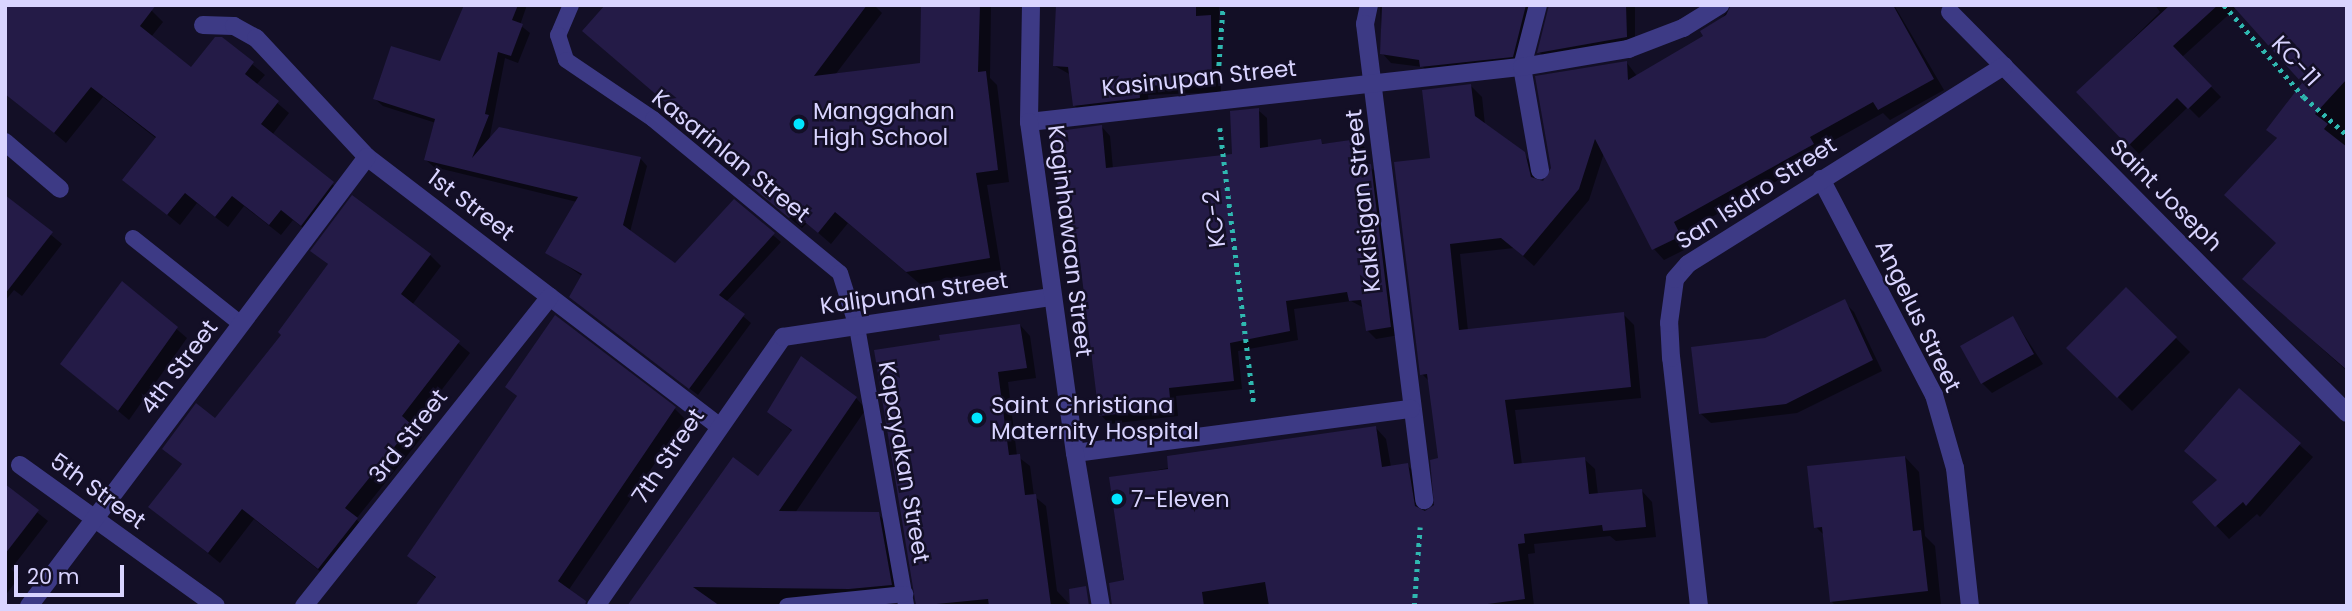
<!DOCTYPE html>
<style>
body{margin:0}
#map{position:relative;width:2352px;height:611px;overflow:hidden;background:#130f26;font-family:Poppins,sans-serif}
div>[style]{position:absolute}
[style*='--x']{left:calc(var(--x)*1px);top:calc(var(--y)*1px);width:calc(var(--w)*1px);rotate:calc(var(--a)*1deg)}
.shadow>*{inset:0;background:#0007}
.building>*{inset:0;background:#241b47}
.path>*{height:4.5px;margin-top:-2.25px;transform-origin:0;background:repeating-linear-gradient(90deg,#2fb8b0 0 3.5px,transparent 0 8.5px)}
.service>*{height:16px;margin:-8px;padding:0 8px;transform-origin:8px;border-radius:8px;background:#3d3a85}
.minor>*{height:18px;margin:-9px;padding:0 9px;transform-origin:9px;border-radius:9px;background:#3d3a85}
.tertiary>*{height:18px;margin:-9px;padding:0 9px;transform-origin:9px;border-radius:9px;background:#3d3a85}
.dots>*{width:19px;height:19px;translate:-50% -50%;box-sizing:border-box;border:4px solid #130f26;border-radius:50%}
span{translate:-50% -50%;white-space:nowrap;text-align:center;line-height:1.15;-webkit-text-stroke:5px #130f26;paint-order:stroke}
.street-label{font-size:23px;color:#d9d4ff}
.poi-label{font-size:23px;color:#d9d4ff}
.left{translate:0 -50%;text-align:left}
.frame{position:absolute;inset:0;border:7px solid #d9d4ff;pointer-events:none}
.scale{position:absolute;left:14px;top:565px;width:110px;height:32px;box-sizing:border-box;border:4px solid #d9d4ff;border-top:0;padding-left:9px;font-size:21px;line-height:24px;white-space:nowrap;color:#d9d4ff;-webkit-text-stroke:5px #130f26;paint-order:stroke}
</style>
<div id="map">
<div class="shadow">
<div style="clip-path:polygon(146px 5px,163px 22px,151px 37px,192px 69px,222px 39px,265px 75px,256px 85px,289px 113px,272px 135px,344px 194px,313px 236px,293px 220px,281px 235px,244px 206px,228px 227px,197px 203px,180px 225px,125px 180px,157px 139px,103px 97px,66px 143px,5px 91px)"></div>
<div style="clip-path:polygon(473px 5px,527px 5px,520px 25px,530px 33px,518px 63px,505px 58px,489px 141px,640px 158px,647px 166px,630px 232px,675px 265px,734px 202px,781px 242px,726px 302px,751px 323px,698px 395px,579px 304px,582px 276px,547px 252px,577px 202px,434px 167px,426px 160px,436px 123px,383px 106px,375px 99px,440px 63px)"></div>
<div style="clip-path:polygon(607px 5px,874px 5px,882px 13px,835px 75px,922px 65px,923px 5px,991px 5px,990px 78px,997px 85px,1009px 182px,987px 185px,1001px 270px,920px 284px,848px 223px,831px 244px,807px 223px,802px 228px,763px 196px,766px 188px)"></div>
<div style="clip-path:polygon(1058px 5px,1219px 5px,1221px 92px,1148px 95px,1149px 107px,1083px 114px,1074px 105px,1071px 75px,1055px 66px)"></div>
<div style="clip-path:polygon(1380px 5px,1542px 5px,1522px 65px,1431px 75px,1423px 67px,1391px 63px,1382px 53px)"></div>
<div style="clip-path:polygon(1550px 5px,1635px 5px,1635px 46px,1548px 61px,1539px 52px)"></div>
<div style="clip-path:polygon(1733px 5px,1894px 5px,1944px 90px,1890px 120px,1883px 113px,1820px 148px,1824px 155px,1683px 233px,1690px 247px,1664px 260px,1654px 249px,1604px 153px,1589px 200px,1534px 266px,1514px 248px,1460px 254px,1468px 331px,1623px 314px,1634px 325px,1641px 398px,1515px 410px,1522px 465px,1584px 459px,1595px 469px,1598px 495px,1642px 491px,1652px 502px,1656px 537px,1616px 541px,1610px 536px,1534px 544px,1535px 553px,1528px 554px,1534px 606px,1127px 606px,1111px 479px,1376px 428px,1386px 439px,1391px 467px,1407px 465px,1418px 476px,1426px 514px,1437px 500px,1440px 460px,1430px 382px,1422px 374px,1432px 159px,1471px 86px,1482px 97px,1485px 125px,1524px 153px,1543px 183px,1627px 63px,1637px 76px,1705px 37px)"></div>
<div style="clip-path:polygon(2155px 5px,2347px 5px,2347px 371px,2255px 289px,2278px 243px,2278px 139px,2268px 129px,2304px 83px,2236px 8px,2182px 57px,2221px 97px,2199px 118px,2188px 107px,2139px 154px,2079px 92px,2160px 12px)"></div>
<div style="clip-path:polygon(1258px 110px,1267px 118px,1268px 148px,1358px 141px,1366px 149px,1368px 166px,1379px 174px,1399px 335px,1376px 339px,1367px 330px,1364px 308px,1351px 301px,1294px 309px,1298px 340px,1238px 351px,1242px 389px,1176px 396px,1178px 416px,1109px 424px,1101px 415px,1080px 245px,1073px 246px,1065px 238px,1102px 127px,1110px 136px,1113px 169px,1234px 156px)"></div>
<div style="clip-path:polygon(5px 197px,62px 244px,22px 296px,14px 290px,5px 301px)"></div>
<div style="clip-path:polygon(313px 251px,430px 255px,441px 266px,412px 305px,470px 353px,413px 427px,422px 437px,356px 519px,368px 531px,330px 579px,254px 519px,220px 563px,151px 507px,183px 465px,164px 449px,216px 420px,283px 335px,329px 265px)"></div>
<div style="clip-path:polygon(123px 283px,187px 338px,129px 420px,62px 364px)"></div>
<div style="clip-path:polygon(2126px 289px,2190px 352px,2132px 411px,2068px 348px)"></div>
<div style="clip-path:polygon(1844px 302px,1854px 312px,1882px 371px,1797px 413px,1711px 423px,1700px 413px,1765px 340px)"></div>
<div style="clip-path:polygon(2013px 318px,2043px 364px,1992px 393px,1982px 383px)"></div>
<div style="clip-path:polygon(1020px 325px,1030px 336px,1036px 378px,1008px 382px,1017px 456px,1030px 466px,1034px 496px,1046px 506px,1057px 591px,1071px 606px,915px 606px,942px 341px)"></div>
<div style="clip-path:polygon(507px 387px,675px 409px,685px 419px,568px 591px,588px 606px,417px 606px,437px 579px,409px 556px,518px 397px)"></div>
<div style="clip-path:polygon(2239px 391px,2313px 457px,2260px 517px,2257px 514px,2229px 539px,2194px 502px,2218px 480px)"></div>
<div style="clip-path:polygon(856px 398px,866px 409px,795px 513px,878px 514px,889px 525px,901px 595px,796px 606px,628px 606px,759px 478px,793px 432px,769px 411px)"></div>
<div style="clip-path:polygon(1905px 457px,1919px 472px,1925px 536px,1935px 546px,1941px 605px,1836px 606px,1831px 601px,1825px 536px,1816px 527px)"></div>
<div style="clip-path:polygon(5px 487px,48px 521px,11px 569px,19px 577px,5px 596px)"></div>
</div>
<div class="building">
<div style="clip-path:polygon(5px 5px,156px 5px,140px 26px,191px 67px,215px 37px,222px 37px,254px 62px,245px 74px,279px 101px,261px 124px,334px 182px,301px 226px,281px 210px,269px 225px,232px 196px,215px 217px,185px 193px,167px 215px,122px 180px,156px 137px,91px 87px,54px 133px,5px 94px)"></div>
<div style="clip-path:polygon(464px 5px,518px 5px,512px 20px,523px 24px,511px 56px,498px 52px,485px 114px,489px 115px,472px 158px,499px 127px,641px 157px,623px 225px,675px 263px,734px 199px,775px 233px,719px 295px,745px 314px,689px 389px,569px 297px,582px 274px,545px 253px,578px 197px,424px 160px,435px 119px,373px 99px,391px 46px,440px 61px)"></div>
<div style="clip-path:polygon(605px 5px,867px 5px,814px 76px,920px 63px,921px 5px,980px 5px,978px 72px,986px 71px,998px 170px,976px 173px,990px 258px,906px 272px,835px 212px,818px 233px,794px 213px,789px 218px,748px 184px,763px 186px,582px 31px)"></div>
<div style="clip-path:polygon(1056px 5px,1196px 5px,1196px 16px,1211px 15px,1212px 84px,1139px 86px,1140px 98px,1073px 106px,1068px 67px,1053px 66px)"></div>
<div style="clip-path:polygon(1382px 5px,1526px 5px,1513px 57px,1420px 67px,1419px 60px,1380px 54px)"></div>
<div style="clip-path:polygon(1549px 5px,1626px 5px,1627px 37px,1537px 53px)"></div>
<div style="clip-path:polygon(1731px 5px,1893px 5px,1934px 79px,1878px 110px,1873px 102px,1810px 137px,1814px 144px,1674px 222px,1681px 236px,1652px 250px,1595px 139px,1579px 189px,1523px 256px,1501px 238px,1450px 244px,1459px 330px,1624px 312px,1631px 387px,1505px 400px,1514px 464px,1585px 457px,1589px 494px,1642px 489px,1646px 527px,1603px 531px,1602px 525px,1524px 534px,1525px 543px,1518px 544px,1525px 599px,1473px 606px,1269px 606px,1265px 582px,1202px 592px,1204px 606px,1112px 606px,1109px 583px,1124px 580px,1109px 477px,1168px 469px,1167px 456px,1376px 426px,1382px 467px,1408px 463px,1415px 506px,1425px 511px,1434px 505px,1430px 460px,1438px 458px,1427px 374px,1420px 375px,1394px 162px,1430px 158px,1422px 90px,1471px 84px,1475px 116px,1525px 152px,1531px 177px,1543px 181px,1551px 168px,1535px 76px,1627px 61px,1628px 80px,1703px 36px,1700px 31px,1726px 15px)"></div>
<div style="clip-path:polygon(2170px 5px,2218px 5px,2173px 46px,2212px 86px,2188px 109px,2177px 98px,2128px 146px,2076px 92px)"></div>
<div style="clip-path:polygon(2232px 5px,2347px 5px,2347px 79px,2315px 114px,2328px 124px,2324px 129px,2347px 147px,2347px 370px,2242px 279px,2276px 243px,2224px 195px,2277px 138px,2266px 130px,2302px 83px)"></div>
<div style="clip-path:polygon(1259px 108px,1260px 148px,1321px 139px,1322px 144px,1358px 139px,1361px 165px,1371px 164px,1391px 327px,1366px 331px,1361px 300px,1349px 301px,1347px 292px,1286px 301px,1290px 331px,1230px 343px,1234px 381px,1169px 388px,1171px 408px,1099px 416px,1077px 237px,1063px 238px,1052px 132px,1102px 125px,1106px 168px,1232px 154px,1230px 111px)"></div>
<div style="clip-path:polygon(5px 195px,53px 232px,5px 294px)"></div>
<div style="clip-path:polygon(352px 195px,431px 254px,401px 294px,460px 341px,402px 416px,412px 425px,345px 508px,358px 518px,318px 569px,242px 509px,208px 553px,148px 507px,182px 464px,162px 449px,196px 403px,215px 418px,281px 335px,278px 332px,328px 264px,310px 251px)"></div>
<div style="clip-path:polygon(122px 281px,178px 327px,118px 411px,60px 364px)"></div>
<div style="clip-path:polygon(2126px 287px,2177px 337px,2117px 398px,2066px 348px)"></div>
<div style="clip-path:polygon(1845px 299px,1873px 360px,1786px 404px,1699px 414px,1691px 347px,1765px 338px)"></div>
<div style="clip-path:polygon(555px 315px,676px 407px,558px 581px,586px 601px,585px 606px,415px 606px,436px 577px,407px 556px,517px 396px,505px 387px)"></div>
<div style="clip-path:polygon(2013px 316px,2034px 354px,1981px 384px,1960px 346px)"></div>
<div style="clip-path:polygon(1020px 324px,1027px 368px,998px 372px,1009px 455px,1020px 454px,1025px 495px,1036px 494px,1051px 606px,989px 606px,988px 599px,916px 606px,874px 350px,940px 340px,939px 335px)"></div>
<div style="clip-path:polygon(801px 356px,857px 397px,779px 511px,879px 512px,892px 585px,849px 589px,693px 587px,720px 606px,627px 606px,733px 457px,758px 476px,792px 430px,767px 412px)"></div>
<div style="clip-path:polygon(2239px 388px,2301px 443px,2246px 506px,2243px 502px,2215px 527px,2192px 502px,2217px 480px,2184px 451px)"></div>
<div style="clip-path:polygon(1905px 456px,1913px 531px,1921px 530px,1928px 591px,1830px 602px,1822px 527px,1814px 528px,1807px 466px)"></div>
<div style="clip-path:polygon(5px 484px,39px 510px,5px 554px)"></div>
<div style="clip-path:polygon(1086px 586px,1089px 606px,1070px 606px,1069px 589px)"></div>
</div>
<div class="path">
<div style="--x:2224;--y:5;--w:122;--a:49"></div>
<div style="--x:2304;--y:97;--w:57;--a:41.5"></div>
<div style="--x:1218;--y:74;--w:69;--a:-85.9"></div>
<div style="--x:1220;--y:128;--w:278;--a:83"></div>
<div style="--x:1414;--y:606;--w:79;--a:-85.7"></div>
</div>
<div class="service">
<div style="--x:571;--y:5;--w:33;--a:113"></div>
<div style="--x:558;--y:35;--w:26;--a:72"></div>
<div style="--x:566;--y:60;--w:105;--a:34.1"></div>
<div style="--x:653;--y:119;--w:242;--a:39.5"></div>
<div style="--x:840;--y:273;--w:57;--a:72.5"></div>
<div style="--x:857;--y:327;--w:283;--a:80"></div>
<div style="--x:133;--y:238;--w:138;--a:38.5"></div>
<div style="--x:787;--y:606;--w:119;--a:-5.8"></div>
</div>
<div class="minor">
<div style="--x:1369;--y:5;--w:19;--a:102"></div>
<div style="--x:1365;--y:24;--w:480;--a:82.9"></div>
<div style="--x:1538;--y:5;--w:64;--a:104.5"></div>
<div style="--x:1522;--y:67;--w:105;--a:80.1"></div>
<div style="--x:1950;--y:12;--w:564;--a:45.29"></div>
<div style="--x:203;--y:25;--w:31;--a:2"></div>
<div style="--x:234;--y:26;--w:25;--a:29"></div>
<div style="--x:256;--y:38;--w:163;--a:47"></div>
<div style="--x:367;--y:157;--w:443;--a:37.4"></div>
<div style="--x:1029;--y:122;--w:496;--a:-6.4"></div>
<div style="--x:1522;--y:67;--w:108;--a:-9.6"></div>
<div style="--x:1628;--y:49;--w:59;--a:-20.9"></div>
<div style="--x:1683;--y:28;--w:44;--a:-31.9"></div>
<div style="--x:5;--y:142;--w:72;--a:40.5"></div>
<div style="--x:1821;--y:179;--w:244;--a:62.4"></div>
<div style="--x:1934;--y:395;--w:76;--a:74"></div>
<div style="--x:1955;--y:468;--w:139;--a:83.8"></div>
<div style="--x:1075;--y:453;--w:339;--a:-7.5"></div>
<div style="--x:20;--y:465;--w:241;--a:35.7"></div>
<div style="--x:29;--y:606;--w:562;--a:-53.03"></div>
<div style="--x:304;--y:606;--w:395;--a:-51.5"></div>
<div style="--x:596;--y:606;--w:328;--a:-55.2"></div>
<div style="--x:783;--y:337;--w:272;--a:-8.5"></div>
<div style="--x:1699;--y:606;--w:250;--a:-96.4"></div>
<div style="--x:1671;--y:358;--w:35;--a:-93"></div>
<div style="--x:1669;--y:323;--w:44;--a:-82.2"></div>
<div style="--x:1675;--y:279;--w:20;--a:-49"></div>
<div style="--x:1688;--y:264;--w:373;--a:-32.1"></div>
</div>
<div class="tertiary">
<div style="--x:1031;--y:5;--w:117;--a:91"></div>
<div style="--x:1029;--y:122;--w:334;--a:82.1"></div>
<div style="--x:1075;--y:453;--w:155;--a:80.4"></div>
</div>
<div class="dots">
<div style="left:799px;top:124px;background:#00e5ff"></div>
<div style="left:977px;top:418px;background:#00e5ff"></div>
<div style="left:1117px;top:499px;background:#00e5ff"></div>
</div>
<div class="street-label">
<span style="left:2296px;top:61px;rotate:47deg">KC-11</span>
<span style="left:1199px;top:78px;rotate:-6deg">Kasinupan Street</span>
<span style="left:731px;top:156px;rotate:39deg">Kasarinlan Street</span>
<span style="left:1756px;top:193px;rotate:-33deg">San Isidro Street</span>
<span style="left:2166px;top:195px;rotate:45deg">Saint Joseph</span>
<span style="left:1363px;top:201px;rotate:-96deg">Kakisigan Street</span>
<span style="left:471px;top:205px;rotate:37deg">1st Street</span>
<span style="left:1214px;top:219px;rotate:-97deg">KC-2</span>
<span style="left:1070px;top:241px;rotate:83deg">Kaginhawaan Street</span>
<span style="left:914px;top:293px;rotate:-8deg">Kalipunan Street</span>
<span style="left:1918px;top:316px;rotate:64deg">Angelus Street</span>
<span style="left:179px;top:367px;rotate:-53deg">4th Street</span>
<span style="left:408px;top:436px;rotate:-52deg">3rd Street</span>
<span style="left:668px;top:456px;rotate:-56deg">7th Street</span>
<span style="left:904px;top:462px;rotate:80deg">Kapayakan Street</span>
<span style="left:98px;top:491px;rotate:36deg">5th Street</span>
</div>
<div class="poi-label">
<span class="left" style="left:813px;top:124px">Manggahan<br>High School</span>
<span class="left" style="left:991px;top:418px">Saint Christiana<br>Maternity Hospital</span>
<span class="left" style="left:1131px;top:499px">7-Eleven</span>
</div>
<div class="frame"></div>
<div class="scale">20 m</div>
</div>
